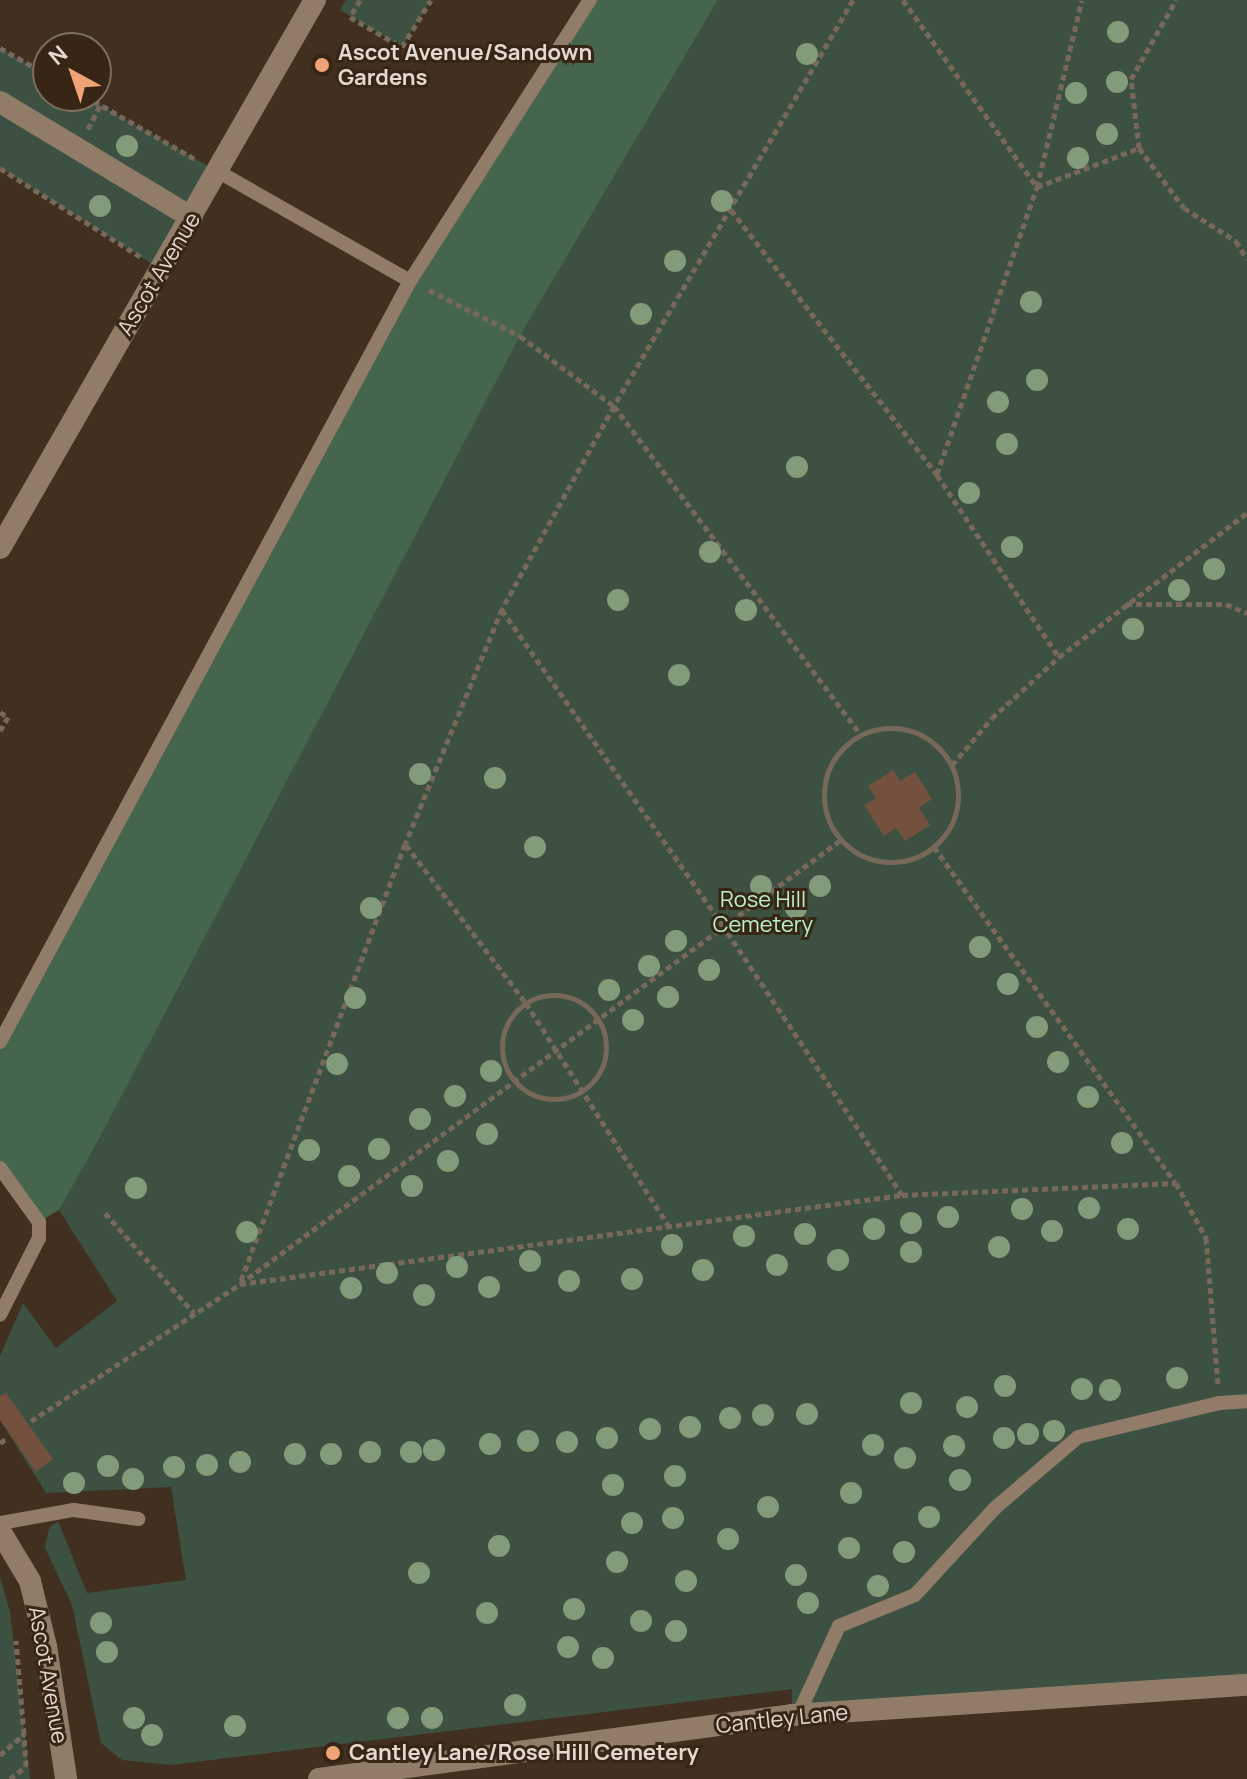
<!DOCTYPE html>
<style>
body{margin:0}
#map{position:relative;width:1247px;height:1779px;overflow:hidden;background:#41301f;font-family:Manrope,sans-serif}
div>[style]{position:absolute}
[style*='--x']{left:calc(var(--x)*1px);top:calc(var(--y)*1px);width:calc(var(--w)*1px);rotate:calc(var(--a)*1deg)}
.green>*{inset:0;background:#3c5141}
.forest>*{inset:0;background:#45664d}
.building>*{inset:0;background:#74513f}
.path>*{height:5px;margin-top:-2.5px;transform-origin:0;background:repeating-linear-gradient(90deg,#776859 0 6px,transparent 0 10px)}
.path>.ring{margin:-2.5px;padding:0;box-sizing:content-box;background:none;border:5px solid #776859;border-radius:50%}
.service>*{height:14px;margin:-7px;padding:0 7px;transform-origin:7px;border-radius:7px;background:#907c68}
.minor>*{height:22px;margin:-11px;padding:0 11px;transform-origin:11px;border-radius:11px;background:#907c68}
.secondary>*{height:22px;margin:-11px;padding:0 11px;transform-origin:11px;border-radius:11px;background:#907c68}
.trees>*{width:22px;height:22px;margin:-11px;border-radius:50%;background:#829b7b}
.dots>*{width:22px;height:22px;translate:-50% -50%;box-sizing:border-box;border:4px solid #372615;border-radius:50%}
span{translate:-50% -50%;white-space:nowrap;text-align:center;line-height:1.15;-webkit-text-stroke:6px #372615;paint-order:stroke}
.poi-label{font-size:22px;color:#e4d9ce;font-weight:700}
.left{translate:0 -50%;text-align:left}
.street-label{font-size:22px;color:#e4d9ce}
.park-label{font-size:22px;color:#b8f3c7}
.north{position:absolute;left:32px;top:32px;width:80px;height:80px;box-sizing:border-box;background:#372615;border:2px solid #7c6e5f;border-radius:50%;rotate:320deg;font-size:22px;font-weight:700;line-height:32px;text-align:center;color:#e4d9ce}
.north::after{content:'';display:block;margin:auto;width:28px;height:36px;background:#efa377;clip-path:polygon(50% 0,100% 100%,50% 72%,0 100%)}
</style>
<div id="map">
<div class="green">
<div style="clip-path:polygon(346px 0,431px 0,402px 47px,340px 10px)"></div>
<div style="clip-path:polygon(718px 0,1247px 0,1247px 1685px,792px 1715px,792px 1689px,171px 1765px,122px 1760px,101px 1743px,72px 1605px,45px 1548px,49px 1528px,58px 1521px,87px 1593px,186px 1580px,171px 1487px,46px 1493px,0 1420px,0 1356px,23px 1303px,56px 1348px,117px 1301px,59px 1210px,520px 336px)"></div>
<div style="clip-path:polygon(0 48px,48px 75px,48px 96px,85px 96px,219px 172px,160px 269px,0 168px)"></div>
<div style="clip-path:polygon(0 1577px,10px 1612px,30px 1779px,0 1779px)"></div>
</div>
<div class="forest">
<div style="clip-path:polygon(590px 0,718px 0,520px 336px,101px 1135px,59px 1210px,39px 1222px,0 1168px,0 1042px,410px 281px)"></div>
</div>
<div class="building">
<div style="clip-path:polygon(893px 770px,900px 781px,915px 772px,932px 799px,919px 808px,930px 825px,905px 841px,896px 828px,884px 836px,864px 805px,876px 798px,868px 786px)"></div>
<div style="clip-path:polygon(6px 1393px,53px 1459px,36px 1472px,0 1420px,0 1396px)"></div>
</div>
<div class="path">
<div style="--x:360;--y:0;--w:20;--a:120"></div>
<div style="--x:350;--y:17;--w:60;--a:30"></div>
<div style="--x:402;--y:47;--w:55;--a:-58.3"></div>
<div style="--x:853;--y:0;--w:471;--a:120.5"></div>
<div style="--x:614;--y:406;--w:232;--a:118.9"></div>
<div style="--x:502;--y:609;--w:254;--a:112.4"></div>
<div style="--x:405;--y:844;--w:470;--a:110.6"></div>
<div style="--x:240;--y:1284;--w:668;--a:-7.66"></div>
<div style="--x:902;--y:1195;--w:274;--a:-2.5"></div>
<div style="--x:1176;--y:1183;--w:63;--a:61.4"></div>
<div style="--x:1206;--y:1238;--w:146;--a:85.3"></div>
<div style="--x:903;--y:0;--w:230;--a:54.4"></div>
<div style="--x:1037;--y:187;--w:109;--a:-20.9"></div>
<div style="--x:1139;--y:148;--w:75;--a:53.1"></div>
<div style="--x:1184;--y:208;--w:62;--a:32.4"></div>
<div style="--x:1236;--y:241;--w:21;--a:59"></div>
<div style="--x:0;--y:48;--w:55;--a:29.4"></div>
<div style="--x:85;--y:96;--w:127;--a:29.8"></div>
<div style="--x:88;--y:129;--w:27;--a:-63"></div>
<div style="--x:1139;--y:148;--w:69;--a:-96.6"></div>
<div style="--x:1131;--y:79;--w:91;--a:-60.3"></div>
<div style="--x:0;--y:168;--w:167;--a:32.3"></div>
<div style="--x:731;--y:210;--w:336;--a:52.1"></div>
<div style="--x:937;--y:475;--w:219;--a:56.2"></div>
<div style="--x:429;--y:290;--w:102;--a:26.8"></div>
<div style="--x:520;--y:336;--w:117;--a:36.7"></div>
<div style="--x:614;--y:406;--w:411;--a:53.1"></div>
<div style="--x:937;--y:474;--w:304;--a:-70.8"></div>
<div style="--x:1037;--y:187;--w:192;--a:-76.5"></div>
<div style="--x:1126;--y:604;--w:100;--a:0"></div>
<div style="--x:1226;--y:604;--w:23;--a:23"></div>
<div style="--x:502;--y:610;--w:383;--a:55"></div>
<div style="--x:722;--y:924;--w:325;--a:56.4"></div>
<div style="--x:0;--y:712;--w:9;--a:32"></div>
<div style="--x:8;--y:717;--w:16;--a:120"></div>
<div class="ring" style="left:824px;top:728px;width:129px;height:129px"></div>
<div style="--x:952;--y:765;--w:62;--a:-49.6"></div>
<div style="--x:992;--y:718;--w:91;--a:-42.3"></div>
<div style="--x:1059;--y:657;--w:237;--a:-37.5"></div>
<div style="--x:406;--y:845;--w:198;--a:52.8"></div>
<div style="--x:526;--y:1003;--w:267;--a:57.4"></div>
<div style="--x:934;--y:847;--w:413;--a:54.3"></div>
<div class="ring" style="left:502px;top:995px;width:99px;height:99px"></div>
<div style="--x:105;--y:1213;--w:134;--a:48.3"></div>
<div style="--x:31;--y:1421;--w:250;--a:-33.2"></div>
<div style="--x:240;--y:1284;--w:747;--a:-36.46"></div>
<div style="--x:0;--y:1443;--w:9;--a:-36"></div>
<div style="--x:0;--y:1755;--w:32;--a:-41"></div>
<div style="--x:24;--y:1734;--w:94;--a:-94.9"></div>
<div style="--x:10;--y:1779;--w:21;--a:-39"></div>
<div style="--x:26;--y:1766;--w:32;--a:-94"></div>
</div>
<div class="service">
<div style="--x:219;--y:172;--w:220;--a:29.7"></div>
<div style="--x:0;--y:1042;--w:864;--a:-61.69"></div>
<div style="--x:410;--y:281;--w:334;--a:-57.4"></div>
<div style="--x:0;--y:1168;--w:67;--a:54.2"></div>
<div style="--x:39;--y:1222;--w:16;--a:90"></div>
<div style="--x:39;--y:1238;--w:86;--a:116.9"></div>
<div style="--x:0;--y:1523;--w:75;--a:-10"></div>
<div style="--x:74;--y:1510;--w:65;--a:8"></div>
<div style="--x:798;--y:1715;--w:98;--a:-65.3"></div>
<div style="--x:839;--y:1626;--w:82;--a:-22.2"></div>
<div style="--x:915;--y:1595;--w:118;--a:-47.4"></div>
<div style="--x:995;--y:1508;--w:109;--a:-40.5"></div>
<div style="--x:1078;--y:1437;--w:146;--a:-13.5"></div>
<div style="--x:1220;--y:1403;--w:27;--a:-4"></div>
</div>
<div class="minor">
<div style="--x:0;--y:102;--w:224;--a:31.1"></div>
<div style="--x:0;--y:548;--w:632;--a:-60.11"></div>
<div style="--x:0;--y:1531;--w:58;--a:59"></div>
<div style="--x:30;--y:1581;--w:67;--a:76.2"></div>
<div style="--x:46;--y:1646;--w:134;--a:81.4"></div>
</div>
<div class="secondary">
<div style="--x:319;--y:1779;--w:477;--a:-7.7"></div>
<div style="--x:792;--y:1715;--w:456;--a:-3.8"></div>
</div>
<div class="trees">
<div style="left:1118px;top:32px"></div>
<div style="left:807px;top:54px"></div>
<div style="left:1117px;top:82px"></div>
<div style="left:1076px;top:93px"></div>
<div style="left:1107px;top:134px"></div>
<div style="left:127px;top:146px"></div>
<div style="left:1078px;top:158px"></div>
<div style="left:722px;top:201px"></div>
<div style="left:100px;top:206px"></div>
<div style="left:675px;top:261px"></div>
<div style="left:1031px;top:302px"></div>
<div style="left:641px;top:314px"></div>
<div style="left:1037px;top:380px"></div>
<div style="left:998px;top:402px"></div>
<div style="left:1007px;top:444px"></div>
<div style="left:797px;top:467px"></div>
<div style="left:969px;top:493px"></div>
<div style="left:1012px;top:547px"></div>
<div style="left:710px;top:552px"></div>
<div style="left:1214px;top:569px"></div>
<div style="left:1179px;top:590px"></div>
<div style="left:618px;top:600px"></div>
<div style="left:746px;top:610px"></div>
<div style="left:1133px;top:629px"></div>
<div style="left:679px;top:675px"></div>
<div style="left:420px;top:774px"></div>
<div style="left:495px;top:778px"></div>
<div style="left:535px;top:847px"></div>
<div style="left:761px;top:886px"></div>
<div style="left:820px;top:886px"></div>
<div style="left:371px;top:908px"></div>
<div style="left:796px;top:908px"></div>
<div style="left:676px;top:941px"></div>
<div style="left:980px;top:947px"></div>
<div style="left:649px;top:966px"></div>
<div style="left:709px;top:970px"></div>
<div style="left:1008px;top:984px"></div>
<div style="left:609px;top:990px"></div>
<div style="left:668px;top:997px"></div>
<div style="left:355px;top:998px"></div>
<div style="left:633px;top:1020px"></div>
<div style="left:1037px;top:1027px"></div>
<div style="left:1058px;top:1062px"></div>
<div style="left:337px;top:1064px"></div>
<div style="left:491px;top:1071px"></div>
<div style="left:455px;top:1096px"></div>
<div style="left:1088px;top:1097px"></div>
<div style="left:420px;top:1119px"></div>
<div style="left:487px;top:1134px"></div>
<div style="left:1122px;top:1143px"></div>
<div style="left:379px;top:1149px"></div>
<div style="left:309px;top:1150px"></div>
<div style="left:448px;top:1161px"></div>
<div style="left:349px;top:1176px"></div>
<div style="left:412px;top:1186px"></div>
<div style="left:136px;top:1188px"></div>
<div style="left:1089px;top:1208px"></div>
<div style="left:1022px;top:1209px"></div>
<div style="left:948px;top:1217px"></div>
<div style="left:911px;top:1223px"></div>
<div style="left:874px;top:1229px"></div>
<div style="left:1128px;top:1229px"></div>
<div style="left:1052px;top:1231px"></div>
<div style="left:247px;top:1232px"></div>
<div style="left:805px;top:1234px"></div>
<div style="left:744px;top:1236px"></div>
<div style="left:672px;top:1245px"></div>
<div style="left:999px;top:1247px"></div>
<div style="left:911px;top:1252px"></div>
<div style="left:838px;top:1260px"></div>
<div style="left:530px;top:1261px"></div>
<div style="left:777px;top:1265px"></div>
<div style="left:457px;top:1267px"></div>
<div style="left:703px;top:1270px"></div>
<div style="left:387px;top:1273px"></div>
<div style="left:632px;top:1279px"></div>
<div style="left:569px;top:1281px"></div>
<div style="left:489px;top:1287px"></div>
<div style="left:351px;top:1288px"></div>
<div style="left:424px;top:1295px"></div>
<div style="left:1177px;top:1378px"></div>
<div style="left:1005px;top:1386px"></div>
<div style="left:1082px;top:1389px"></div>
<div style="left:1110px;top:1390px"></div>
<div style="left:911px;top:1403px"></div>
<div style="left:967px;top:1407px"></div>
<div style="left:807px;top:1414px"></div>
<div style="left:763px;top:1415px"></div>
<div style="left:730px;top:1418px"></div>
<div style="left:690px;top:1427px"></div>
<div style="left:650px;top:1429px"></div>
<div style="left:1054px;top:1431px"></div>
<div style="left:1028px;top:1434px"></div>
<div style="left:607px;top:1438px"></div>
<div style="left:1004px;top:1438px"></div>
<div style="left:528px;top:1441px"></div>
<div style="left:567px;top:1442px"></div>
<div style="left:490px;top:1444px"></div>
<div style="left:873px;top:1445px"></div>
<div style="left:954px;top:1446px"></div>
<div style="left:434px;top:1450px"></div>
<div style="left:370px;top:1452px"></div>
<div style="left:411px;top:1452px"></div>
<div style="left:295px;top:1454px"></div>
<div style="left:331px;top:1454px"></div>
<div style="left:905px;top:1458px"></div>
<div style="left:240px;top:1462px"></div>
<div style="left:207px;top:1465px"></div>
<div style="left:108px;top:1466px"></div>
<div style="left:174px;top:1467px"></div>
<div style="left:675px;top:1476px"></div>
<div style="left:133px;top:1479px"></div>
<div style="left:960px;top:1480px"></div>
<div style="left:74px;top:1483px"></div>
<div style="left:613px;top:1485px"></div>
<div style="left:851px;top:1493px"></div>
<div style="left:768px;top:1507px"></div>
<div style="left:929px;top:1517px"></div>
<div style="left:673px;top:1518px"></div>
<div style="left:632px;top:1523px"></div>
<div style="left:728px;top:1539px"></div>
<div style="left:499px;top:1546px"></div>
<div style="left:849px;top:1548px"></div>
<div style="left:904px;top:1552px"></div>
<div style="left:617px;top:1562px"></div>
<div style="left:419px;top:1573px"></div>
<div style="left:796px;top:1575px"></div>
<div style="left:686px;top:1581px"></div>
<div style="left:878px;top:1586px"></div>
<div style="left:808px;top:1603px"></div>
<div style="left:574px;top:1609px"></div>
<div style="left:487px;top:1613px"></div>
<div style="left:641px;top:1621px"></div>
<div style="left:101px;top:1623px"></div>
<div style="left:676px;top:1631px"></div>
<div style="left:568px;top:1647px"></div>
<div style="left:107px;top:1652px"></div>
<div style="left:603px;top:1658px"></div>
<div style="left:515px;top:1705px"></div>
<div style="left:134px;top:1718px"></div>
<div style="left:398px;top:1718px"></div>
<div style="left:432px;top:1718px"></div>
<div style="left:235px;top:1726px"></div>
<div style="left:152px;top:1735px"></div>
</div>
<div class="dots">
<div style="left:322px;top:65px;background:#efa377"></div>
<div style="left:333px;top:1753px;background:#efa377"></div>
</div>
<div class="poi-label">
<span class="left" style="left:338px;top:65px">Ascot Avenue/Sandown<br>Gardens</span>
<span class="left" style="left:349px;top:1753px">Cantley Lane/Rose Hill Cemetery</span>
</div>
<div class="street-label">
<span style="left:159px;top:274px;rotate:-59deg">Ascot Avenue</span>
<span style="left:48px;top:1675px;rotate:80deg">Ascot Avenue</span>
<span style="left:782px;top:1719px;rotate:-6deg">Cantley Lane</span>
</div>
<div class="park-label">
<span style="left:763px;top:912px">Rose Hill<br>Cemetery</span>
</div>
<div class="north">N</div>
</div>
